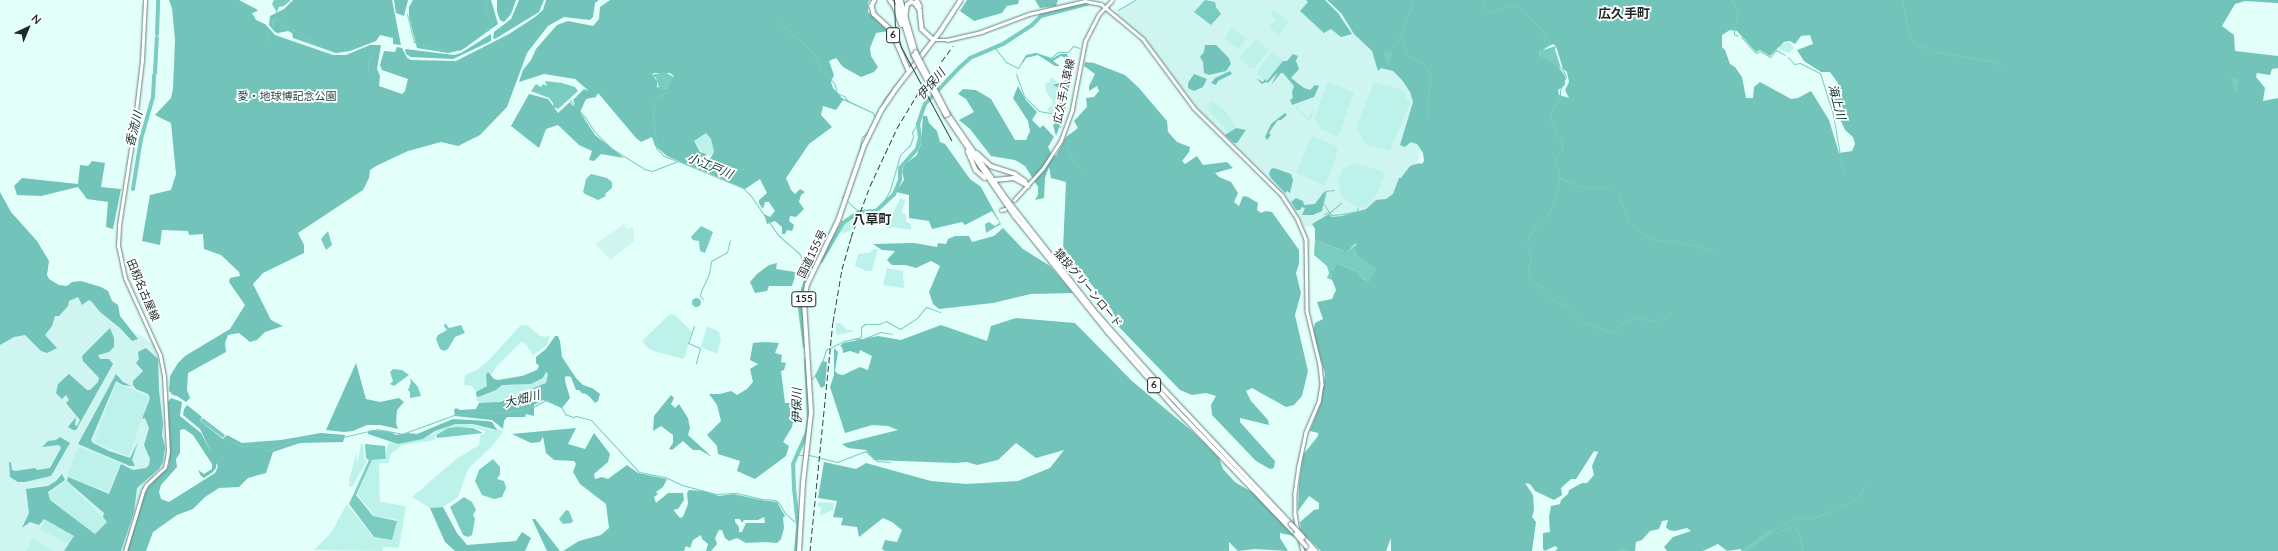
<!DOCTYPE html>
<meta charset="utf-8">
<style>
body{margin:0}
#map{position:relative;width:2278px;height:551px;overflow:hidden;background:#e2fffa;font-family:Lato,"Noto Sans JP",sans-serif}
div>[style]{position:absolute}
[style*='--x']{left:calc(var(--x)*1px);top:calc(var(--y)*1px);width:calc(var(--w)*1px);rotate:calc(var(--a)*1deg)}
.built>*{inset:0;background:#cff5f0}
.green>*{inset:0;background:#bdf2eb}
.forest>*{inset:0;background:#72c4ba}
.water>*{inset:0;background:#7accc1}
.round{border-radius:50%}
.stream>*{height:1px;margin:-0.5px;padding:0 0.5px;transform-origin:0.5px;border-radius:0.5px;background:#7accc1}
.river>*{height:4px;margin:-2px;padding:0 2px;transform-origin:2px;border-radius:2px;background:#7accc1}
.roads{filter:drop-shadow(0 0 1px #66807c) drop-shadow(0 0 1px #66807c)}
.tertiary>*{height:2.5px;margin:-1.25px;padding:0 1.25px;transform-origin:1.25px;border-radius:1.25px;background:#fff}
.secondary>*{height:3px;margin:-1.5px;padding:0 1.5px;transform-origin:1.5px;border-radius:1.5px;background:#fff}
.primary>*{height:3.5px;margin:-1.75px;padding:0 1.75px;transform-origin:1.75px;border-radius:1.75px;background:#fff}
.trunk>*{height:3.5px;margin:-1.75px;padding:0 1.75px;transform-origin:1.75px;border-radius:1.75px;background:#fff}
.tram>*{height:1px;margin:-0.5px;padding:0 0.5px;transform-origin:0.5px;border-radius:0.5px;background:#374542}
.rail>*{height:1px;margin-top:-0.5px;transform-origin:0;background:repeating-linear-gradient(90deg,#374542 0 6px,transparent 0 9px)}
.bridges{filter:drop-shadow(0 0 1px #66807c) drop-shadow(0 0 1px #66807c)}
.primary-bridge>*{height:3.5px;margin:-1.75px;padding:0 1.75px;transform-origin:1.75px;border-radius:1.75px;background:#fff}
span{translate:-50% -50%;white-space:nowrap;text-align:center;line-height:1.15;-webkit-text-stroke:3.5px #fff;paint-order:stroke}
.shield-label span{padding:1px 3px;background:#fff;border:1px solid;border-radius:3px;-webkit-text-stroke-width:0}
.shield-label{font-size:10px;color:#1f2a28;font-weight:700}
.street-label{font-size:11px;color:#1f2a28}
.park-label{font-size:11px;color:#1e4440}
.water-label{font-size:12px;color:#0b342f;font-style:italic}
.quarter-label{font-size:13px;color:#1f2a28;font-weight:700}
.north{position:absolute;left:8px;top:8px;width:40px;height:40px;-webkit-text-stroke:3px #fff;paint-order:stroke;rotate:44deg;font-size:11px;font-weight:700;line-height:16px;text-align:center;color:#1f2a28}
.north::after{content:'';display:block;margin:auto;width:14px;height:18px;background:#1f2a28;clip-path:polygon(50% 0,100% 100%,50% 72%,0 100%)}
</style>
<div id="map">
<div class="built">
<div style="clip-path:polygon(1139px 0,1313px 0,1360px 35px,1411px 85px,1420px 157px,1385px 208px,1306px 227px,1274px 184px,1199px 110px,1145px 39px,1116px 13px)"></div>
<div style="clip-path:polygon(624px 224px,627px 229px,633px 227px,634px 241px,610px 260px,596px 244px)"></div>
<div style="clip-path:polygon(101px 287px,108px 291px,112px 301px,118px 305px,120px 316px,131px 331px,142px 336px,153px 345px,158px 357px,166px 454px,164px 464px,142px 488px,124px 551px,0 551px,0 335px,51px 308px)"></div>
</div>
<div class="green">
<div style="clip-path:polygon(1274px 10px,1289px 22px,1279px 35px,1269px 27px,1276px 19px,1270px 14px)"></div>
<div style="clip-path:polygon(1232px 28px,1247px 39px,1238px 49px,1224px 38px)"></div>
<div style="clip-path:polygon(1256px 39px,1269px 50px,1255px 68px,1250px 68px,1239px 58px)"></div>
<div style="clip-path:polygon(1789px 42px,1794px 48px,1788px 53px,1779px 49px,1781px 45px)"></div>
<div style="clip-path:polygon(1272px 52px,1283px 61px,1271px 77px,1267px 81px,1264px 81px,1258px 75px,1258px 70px)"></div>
<div style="clip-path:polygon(1051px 77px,1057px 82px,1054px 85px,1063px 90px,1058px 99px,1060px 116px,1055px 117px,1049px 112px,1048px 108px,1052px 105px,1053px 102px,1045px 90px,1046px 88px,1045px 83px,1049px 83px)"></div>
<div style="clip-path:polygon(1328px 82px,1354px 93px,1338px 137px,1320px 129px,1314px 118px)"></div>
<div style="clip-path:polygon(1374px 82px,1405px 91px,1406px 99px,1411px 101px,1390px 150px,1369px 146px,1363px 141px,1358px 130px,1357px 125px)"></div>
<div style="clip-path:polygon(1313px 100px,1300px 105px,1298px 108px,1308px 118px,1313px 107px,1314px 113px,1310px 122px,1296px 108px,1297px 106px)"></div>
<div style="clip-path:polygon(1213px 101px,1228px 114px,1236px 126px,1229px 133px,1206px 107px)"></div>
<div style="clip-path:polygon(703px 133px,706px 133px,711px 139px,714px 152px,711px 155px,706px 156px,695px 145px,694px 141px)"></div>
<div style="clip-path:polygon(1312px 136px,1336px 146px,1338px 150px,1325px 186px,1296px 173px)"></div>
<div style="clip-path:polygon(1356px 164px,1382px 171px,1384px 176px,1375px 198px,1365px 207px,1358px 208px,1342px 197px,1338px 180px,1343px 168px)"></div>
<div style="clip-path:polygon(900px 199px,905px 200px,902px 213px,906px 215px,906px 222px,911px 224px,911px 230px,892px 227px,890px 229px,886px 226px)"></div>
<div style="clip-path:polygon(856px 217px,852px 230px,844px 233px,840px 231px,843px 226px)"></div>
<div style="clip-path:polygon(874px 249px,878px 249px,872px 271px,866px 271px,855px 266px,858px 254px,869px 253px)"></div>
<div style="clip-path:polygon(887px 268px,903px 271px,904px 288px,883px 285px)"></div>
<div style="clip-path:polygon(670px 314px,675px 315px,692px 332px,687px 344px,688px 345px,684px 359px,650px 350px,642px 341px)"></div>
<div style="clip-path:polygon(836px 323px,840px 323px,847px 330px,853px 330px,853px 332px,836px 335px)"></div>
<div style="clip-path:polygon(521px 325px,528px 326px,540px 336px,545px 337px,550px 335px,547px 345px,533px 355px,525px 343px,521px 342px,497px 366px,491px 376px,490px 373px,487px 386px,482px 390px,476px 392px,472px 386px,464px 385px,465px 375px,477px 370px,489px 360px)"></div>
<div style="clip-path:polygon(707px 326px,719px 332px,721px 339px,717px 354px,701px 347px)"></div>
<div style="clip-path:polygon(546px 372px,548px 374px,546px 383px,539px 387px,525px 390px,496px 403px,479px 403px,476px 399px,477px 397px,496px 390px,502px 385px,531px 384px,543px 379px)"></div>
<div style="clip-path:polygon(116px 383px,149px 397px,129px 456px,94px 442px)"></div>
<div style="clip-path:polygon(461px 423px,494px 430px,497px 428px,503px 432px,491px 447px,468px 469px,458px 497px,443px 507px,430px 508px,412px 497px,455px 460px,479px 445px,480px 435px,485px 433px,485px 431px,473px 427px,448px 428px,435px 434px,435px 440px,402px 445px,390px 455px,389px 463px,379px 463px,380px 502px,406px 506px,399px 548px,384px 547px,382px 551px,314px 550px,331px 533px,347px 504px,373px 537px,392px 540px,397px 520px,374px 516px,357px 494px,372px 460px,386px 460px,387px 446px,390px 442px,398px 444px,423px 439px,450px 424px)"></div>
<div style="clip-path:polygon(361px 444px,363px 444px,364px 459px,367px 460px,352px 487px,349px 486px,349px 480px,357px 452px,357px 466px)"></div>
<div style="clip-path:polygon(78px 447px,120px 463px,108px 492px,67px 476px)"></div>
<div style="clip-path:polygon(66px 481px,107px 522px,95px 533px,50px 500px,49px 493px)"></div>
<div style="clip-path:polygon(818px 502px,834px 503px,833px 510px,820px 516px,821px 507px,818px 507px)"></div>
<div style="clip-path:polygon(45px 520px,74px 536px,68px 544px,40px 529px)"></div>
<div style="clip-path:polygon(32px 539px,54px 551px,26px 551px)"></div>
</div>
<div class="forest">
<div style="clip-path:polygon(169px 0,239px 0,256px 9px,258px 11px,252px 13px,256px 20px,265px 24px,275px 35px,333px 55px,346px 55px,370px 45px,381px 45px,377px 69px,380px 76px,379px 86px,402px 94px,405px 91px,408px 79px,382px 70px,380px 65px,384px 51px,395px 52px,397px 47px,402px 48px,407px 58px,411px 60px,456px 61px,509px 34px,535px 17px,543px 10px,546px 0,599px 0,595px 3px,593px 17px,590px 20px,564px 17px,548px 26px,527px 53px,507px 107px,480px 135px,458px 146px,441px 142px,408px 151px,376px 166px,370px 170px,369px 178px,363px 190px,298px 233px,304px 245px,304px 253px,263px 273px,253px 284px,271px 320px,283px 326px,265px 332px,257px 340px,250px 342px,239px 333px,228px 335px,225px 343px,226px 352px,188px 373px,187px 390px,190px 398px,186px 402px,177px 396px,173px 395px,169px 391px,170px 376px,178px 363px,185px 356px,230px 329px,245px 305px,229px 282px,230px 278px,240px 276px,239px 272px,221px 255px,204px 249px,203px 234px,189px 235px,188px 231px,162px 230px,160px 245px,142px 241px,150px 195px,171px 190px,176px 174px,171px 123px,155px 115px,171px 98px,173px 89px,175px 40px,172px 8px)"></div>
<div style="clip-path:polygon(293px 0,392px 0,401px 45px,393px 44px,393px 38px,380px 35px,376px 41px,350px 51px,336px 53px,293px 38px,292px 33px,288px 31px,278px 33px,275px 32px,269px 25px,270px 16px,284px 9px)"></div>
<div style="clip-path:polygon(394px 0,408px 0,404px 16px,396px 13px)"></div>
<div style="clip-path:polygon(413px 0,491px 0,498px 24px,462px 50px,448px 53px,417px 48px,409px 17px,409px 7px)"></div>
<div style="clip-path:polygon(497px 0,516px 0,511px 14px,504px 22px,500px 20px,497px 12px)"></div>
<div style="clip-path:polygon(519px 0,544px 0,539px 12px,495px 39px,493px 38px,494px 32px,511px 19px)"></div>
<div style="clip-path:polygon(evenodd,610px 0,870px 0,868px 2px,868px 12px,889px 31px,876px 33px,870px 48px,871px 56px,878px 67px,874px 72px,861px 77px,843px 67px,836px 58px,829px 61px,834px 75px,831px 82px,833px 88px,842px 98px,875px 114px,843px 100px,836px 110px,823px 106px,821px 115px,832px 127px,809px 144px,786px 178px,791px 190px,795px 194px,800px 189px,805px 192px,801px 195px,799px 202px,804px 209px,796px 217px,790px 216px,789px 221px,794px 225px,792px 231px,787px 230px,785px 234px,782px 234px,782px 227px,775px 221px,767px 224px,764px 214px,770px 217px,775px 211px,769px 202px,765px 202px,763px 209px,759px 203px,759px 200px,767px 193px,760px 179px,745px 189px,703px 171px,714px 152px,711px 139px,706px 133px,694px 141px,700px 152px,706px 154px,702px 171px,667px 156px,655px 146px,652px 137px,641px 142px,636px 138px,598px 93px,596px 97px,586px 99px,580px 112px,595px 135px,624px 158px,601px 154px,594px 161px,589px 160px,592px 151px,579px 145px,558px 125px,546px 129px,539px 148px,511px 126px,529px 94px,548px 99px,558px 113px,570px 102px,573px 106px,575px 104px,573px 100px,584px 89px,589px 91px,575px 79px,544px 74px,519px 82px,523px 70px,531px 60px,536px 49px,557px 25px,568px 21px,593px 26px,599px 19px,600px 7px,610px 0,655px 73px,670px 73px,674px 76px,666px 89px,657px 87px,657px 81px,652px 74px,655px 73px)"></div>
<div style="clip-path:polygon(967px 0,1019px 0,1018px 4px,1007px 6px,1002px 13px,974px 21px,960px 11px)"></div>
<div style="clip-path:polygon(1035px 0,1058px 0,1056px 6px,1040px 8px)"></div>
<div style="clip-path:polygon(1306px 0,1325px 0,1338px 13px,1352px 34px,1341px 37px,1331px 29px,1324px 33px,1300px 11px,1308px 2px)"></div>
<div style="clip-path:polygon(evenodd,1327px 0,2278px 0,2278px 3px,2245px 1px,2235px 4px,2222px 26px,2234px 35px,2235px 51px,2278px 56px,2278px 68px,2272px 69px,2270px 75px,2257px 73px,2256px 77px,2265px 88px,2263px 101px,2278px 98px,2278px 551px,1741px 551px,1741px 549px,1727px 551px,1718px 544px,1703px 551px,1667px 551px,1664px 547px,1673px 537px,1691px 531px,1687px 528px,1675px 531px,1669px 530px,1666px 527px,1668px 520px,1662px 521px,1659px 529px,1650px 531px,1642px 540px,1636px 542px,1635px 551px,1555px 551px,1558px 548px,1555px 546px,1545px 551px,1543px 549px,1543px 533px,1550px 532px,1549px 517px,1551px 506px,1560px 504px,1561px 500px,1568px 494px,1569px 490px,1582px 483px,1587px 483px,1594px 475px,1592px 466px,1598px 452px,1594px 451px,1576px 479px,1571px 479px,1561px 488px,1562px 495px,1554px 500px,1535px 491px,1530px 484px,1525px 483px,1533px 495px,1534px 510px,1532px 517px,1536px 522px,1532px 551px,1391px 551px,1391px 538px,1386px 551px,1321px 551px,1301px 531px,1300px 522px,1314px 510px,1319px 509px,1319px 503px,1309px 496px,1298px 511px,1299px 485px,1303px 455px,1318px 436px,1318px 433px,1310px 431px,1321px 402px,1325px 374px,1313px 332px,1315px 323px,1323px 319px,1317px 302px,1332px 299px,1336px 290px,1331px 277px,1332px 270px,1336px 265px,1341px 265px,1356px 271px,1363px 279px,1369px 281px,1373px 267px,1357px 256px,1355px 252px,1356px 243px,1348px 251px,1344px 251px,1315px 240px,1315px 229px,1312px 224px,1329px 214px,1332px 217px,1342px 216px,1366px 209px,1376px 200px,1386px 199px,1393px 194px,1399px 178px,1401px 178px,1410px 166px,1419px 163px,1422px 164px,1424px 161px,1423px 153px,1417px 144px,1411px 142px,1405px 147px,1400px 145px,1413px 102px,1410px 92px,1402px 80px,1393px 71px,1381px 68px,1378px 71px,1372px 51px,1354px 34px,1341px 13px,1327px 0,1730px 30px,1737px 31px,1756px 52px,1760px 50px,1770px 56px,1784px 42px,1790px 41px,1795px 44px,1801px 36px,1810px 35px,1813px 44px,1797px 50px,1804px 61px,1821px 72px,1830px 72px,1838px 83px,1838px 94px,1833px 99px,1846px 114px,1840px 119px,1845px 130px,1853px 137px,1855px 144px,1852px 151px,1839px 153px,1829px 120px,1811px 91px,1798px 98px,1791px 99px,1760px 82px,1754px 87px,1753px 98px,1746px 98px,1742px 77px,1735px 67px,1730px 64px,1725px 50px,1722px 47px,1722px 35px,1730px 30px,1327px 0,1553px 44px,1556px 46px,1563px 69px,1567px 72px,1569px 82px,1565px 90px,1569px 98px,1559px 95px,1558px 90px,1565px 85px,1565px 76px,1561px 70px,1556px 63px,1539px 55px,1540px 51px,1553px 44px)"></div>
<div style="clip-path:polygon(491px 34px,491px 41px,453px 59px,411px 57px,406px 54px,405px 49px,454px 55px,461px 53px)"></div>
<div style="clip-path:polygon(1205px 45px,1216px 45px,1229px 58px,1231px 64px,1226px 71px,1209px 75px,1204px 73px,1203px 62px,1200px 57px,1204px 52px)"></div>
<div style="clip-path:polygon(1036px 53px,1052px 59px,1060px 54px,1067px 54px,1071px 67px,1066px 58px,1061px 56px,1053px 61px,1060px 66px,1055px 66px,1038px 55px,1026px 58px,1023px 63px,1022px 62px,1026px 55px)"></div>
<div style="clip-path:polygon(1293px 54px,1298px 56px,1296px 61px,1299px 69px,1291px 78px,1304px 88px,1310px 90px,1315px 85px,1319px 86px,1314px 97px,1292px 105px,1290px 100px,1293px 98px,1292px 92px,1294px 86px,1283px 73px,1281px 73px,1271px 85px,1278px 72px,1268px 83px,1266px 82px,1262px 84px,1256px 78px,1263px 82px,1265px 79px,1267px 81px,1283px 61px,1287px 61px)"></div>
<div style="clip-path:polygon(1085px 62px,1094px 63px,1125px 75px,1139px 88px,1167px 121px,1168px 132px,1177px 142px,1190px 147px,1189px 152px,1182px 161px,1185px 164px,1197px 156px,1203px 165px,1227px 162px,1233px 168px,1215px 173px,1219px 177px,1231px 182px,1238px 193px,1234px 202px,1239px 206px,1243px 196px,1248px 197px,1258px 203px,1257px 210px,1261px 213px,1266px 211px,1272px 212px,1299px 250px,1299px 264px,1296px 273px,1301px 293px,1295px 315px,1308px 371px,1302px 396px,1294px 405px,1286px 407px,1252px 388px,1246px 391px,1251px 401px,1268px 420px,1269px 425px,1240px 418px,1240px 422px,1275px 461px,1274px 468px,1270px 469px,1256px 461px,1212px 415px,1211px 405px,1216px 396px,1206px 393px,1192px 395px,1180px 390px,1119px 327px,1112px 310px,1063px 249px,1066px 182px,1051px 178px,1049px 167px,1045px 178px,1044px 198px,1035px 200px,1038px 195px,1038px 187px,1025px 166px,1015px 160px,991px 156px,970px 129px,959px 120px,974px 112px,966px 99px,958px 94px,963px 89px,976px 90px,991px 99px,1015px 140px,1026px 140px,1030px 131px,1028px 121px,1013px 98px,1018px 86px,1026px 100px,1037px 112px,1032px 120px,1040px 128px,1043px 125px,1054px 137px,1048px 147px,1052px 155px,1056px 156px,1066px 137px,1078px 128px,1074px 121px,1087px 107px,1086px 98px,1094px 97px,1099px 91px,1097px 86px,1089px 91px,1089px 86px,1095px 74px,1084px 66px)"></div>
<div style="clip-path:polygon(1230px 71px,1232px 74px,1218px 81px,1216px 85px,1211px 83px,1215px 78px)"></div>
<div style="clip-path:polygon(1194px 74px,1207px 79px,1203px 87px,1194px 91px,1188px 88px,1188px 83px)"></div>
<div style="clip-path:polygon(1072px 78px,1066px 97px,1065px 112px,1056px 136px,1053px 125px,1058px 121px,1055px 117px,1060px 116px,1057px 110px,1060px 103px,1058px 99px,1063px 90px,1053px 85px)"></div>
<div style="clip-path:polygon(1285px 113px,1287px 115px,1281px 120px,1278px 120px,1272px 128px,1269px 133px,1271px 135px,1267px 140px,1265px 137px,1271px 124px)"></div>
<div style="clip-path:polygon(923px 116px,927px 116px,929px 123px,937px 131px,940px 142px,945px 144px,970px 179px,981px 187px,1003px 228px,1023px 249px,1050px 266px,1073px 293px,1031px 294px,993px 303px,939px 309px,933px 304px,929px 292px,940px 266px,931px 261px,916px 268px,906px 265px,892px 265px,887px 260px,895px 251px,882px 250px,873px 244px,914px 243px,937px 247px,938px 243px,946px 244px,948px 239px,955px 236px,969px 236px,972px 242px,994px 236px,1003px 228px,992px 211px,965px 225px,962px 222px,932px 229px,929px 221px,909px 218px,909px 195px,896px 192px,904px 180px,902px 171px,904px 165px,917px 155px,921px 143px)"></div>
<div style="clip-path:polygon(1236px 128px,1246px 130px,1237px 143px,1234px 143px,1225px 135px)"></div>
<div style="clip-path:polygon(92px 161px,105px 163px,101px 187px,121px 189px,113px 229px,106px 227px,108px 202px,87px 199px,78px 187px,41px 196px,17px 195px,14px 186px,22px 178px,78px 184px,80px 165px,88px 166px)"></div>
<div style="clip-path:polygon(1274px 168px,1291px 174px,1293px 180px,1290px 193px,1287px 191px,1285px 193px,1271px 178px,1269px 174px,1271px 169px)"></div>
<div style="clip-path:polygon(1326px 191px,1322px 211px,1313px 215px,1302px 215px,1305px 208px,1302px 207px,1300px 210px,1296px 210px,1291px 202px,1296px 198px,1303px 201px,1304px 205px,1315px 204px,1323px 193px)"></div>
<div style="clip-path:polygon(0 192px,11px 212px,37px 241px,49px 261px,47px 275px,49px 279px,59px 285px,67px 286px,72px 282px,81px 281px,101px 287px,108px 291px,112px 301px,118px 305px,120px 316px,138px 339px,132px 341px,120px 328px,100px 312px,92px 302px,89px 300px,82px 305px,78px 297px,69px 301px,68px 306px,59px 316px,55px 316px,52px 326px,45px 335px,57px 348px,47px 353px,41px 351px,25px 335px,14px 337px,0 345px)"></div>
<div style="clip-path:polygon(777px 263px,776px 269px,795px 272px,795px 276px,792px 286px,769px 286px,767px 291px,755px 293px,750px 282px,757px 274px,769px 265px)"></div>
<div style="clip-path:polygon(1016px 318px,1075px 323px,1132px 381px,1193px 432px,1219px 458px,1223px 469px,1235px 482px,1255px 494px,1294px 536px,1280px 533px,1280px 538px,1288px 551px,1255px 549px,1238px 551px,1229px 542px,1229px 551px,885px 551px,882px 549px,885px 540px,897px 542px,902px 530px,892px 522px,883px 518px,859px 537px,857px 527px,841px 525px,843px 518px,833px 517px,837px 501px,818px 498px,824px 462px,856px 469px,866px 463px,931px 481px,966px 484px,1018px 481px,1050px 468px,1064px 450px,1036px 458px,1016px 443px,998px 460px,977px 465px,967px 462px,955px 463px,874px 460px,866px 450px,848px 448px,842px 444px,898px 430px,888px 426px,872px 425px,845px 433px,830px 387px,834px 375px,834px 348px,838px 352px,835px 371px,838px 374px,843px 375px,860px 367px,868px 370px,872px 356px,860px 350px,859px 354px,850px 351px,843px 353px,842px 347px,840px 346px,843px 343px,878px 336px,901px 340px,941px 325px,987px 341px,991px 326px)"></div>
<div style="clip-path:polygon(110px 328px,114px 338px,114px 347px,109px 352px,98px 355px,100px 359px,109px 359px,113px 364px,76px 430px,73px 430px,68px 427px,76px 417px,75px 425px,77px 426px,80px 420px,66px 403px,69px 400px,66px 395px,62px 399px,56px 393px,58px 384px,69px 374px,87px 390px,90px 390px,98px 382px,99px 378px,83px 361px,82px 356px)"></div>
<div style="clip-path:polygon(555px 336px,558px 336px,560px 341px,562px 357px,576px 378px,583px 385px,592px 388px,600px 394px,598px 401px,595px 403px,589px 396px,584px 393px,583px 394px,579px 390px,576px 390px,571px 377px,567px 376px,565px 377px,565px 381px,570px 398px,562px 408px,543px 400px,534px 405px,534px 416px,526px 414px,525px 417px,507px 417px,504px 421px,503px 429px,492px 420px,455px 416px,454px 410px,456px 408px,460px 410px,476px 409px,479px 403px,500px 402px,546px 383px,548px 374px,546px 372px,543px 378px,531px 384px,502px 385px,496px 390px,481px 396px,477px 397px,476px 394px,476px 392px,487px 386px,486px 375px,488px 372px,494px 379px,498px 380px,522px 376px,537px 370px,539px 366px,536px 363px,536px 357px,546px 349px)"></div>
<div style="clip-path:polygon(765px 342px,779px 343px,775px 353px,782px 355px,781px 362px,786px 363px,784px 370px,781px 371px,785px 403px,797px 403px,792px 427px,783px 442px,789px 446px,786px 456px,755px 479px,737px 471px,740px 461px,718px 454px,717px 446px,707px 435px,721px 421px,717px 405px,709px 394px,720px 394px,731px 391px,737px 395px,747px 389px,753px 382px,750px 369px,758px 364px,750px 360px,753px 343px)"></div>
<div style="clip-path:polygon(146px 348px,158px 359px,159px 391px,163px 424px,162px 435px,165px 447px,163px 462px,159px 469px,137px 488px,134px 512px,121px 551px,64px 551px,74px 536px,44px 519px,39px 525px,30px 522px,22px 528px,29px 513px,26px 489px,48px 486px,56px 481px,62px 474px,65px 480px,48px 492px,50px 500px,95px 534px,107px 522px,103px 517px,104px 513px,67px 481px,68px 477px,109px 494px,121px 464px,133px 470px,146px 468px,149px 465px,150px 459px,144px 445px,149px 428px,145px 418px,142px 419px,150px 398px,148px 394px,136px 389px,133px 385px,133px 381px,143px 371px,136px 363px,139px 359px,138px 352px)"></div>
<div style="clip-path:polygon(822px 361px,827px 362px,825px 386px,821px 388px,815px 376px)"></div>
<div style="clip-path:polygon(356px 363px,366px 399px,380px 402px,399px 398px,404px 402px,397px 410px,396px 423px,398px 429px,380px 425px,367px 425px,353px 431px,344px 432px,326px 430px)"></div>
<div style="clip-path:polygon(116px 374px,123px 382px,131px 386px,123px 385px,116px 381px,91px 440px,93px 443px,109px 451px,130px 458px,138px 442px,132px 460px,135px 466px,130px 466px,78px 444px)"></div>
<div style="clip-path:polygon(671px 395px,674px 398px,671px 404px,675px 408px,679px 404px,688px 418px,690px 428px,688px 435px,712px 457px,700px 450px,693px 450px,683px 441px,672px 450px,669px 449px,673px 443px,673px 435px,661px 426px,653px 431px,654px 416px)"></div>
<div style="clip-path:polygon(171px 398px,182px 402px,180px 416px,201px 433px,216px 462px,216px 468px,213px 472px,204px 478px,201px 476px,198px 470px,204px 474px,212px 469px,212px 464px,193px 435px,184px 429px,180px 430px,180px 453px,176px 459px,177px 467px,161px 485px,159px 492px,161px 499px,169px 502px,215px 473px,218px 467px,200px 429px,183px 415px,184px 409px,187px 405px,202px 417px,200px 421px,223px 439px,227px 435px,242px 443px,281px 440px,321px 433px,345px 435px,343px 442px,300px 443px,273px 452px,266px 473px,248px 478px,239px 487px,219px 488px,205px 497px,193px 509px,177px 515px,153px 532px,146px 551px,127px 551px,145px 493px,149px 486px,169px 465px,170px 448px,168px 402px)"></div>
<div style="clip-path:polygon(453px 419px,487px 421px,492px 422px,497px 430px,472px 424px,455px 424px,435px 431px,423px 439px,398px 444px,368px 434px,368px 431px,374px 430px,391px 432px,396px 435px,408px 433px,417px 434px)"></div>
<div style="clip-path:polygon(evenodd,576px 428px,568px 444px,585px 449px,594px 433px,610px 454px,608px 462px,594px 474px,595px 479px,602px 477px,608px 479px,627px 465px,638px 473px,667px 479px,663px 487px,656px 492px,658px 494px,654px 497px,656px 503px,668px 493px,683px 493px,684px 500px,678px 509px,675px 509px,674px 511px,680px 518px,683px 517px,688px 504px,687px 493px,689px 490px,704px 491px,719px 496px,733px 494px,761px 500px,777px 502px,785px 516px,783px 518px,784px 528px,781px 539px,777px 543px,765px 542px,746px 543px,737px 538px,729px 541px,725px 538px,722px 530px,719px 530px,715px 538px,717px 544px,711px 551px,706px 551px,708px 544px,702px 539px,701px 535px,693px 540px,690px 548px,686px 546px,684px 551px,563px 551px,579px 541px,601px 535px,609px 528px,606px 504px,580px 484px,573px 472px,576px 464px,574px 461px,554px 460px,546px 453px,543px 437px,540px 442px,531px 443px,512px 434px,576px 428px,764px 517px,765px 523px,746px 523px,742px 532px,739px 532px,739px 527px,735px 522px,735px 519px,740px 519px,742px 523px,744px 520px,758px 520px,764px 517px)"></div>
<div style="clip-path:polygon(60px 437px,70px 443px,51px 476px,25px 482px,18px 482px,10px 477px,9px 462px,11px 463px,12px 470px,15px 471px,35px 468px,37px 470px,50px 468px,61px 448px,59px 445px,42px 447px,48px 441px,56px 440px)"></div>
<div style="clip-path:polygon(443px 507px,457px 533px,467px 545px,516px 541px,522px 532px,531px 538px,525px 551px,455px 551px,445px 542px,430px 508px)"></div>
<div style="clip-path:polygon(532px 519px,535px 519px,560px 551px,547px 551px)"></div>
</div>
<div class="water">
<div style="clip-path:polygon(274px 0,290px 0,290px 1px,284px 6px,279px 7px,275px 16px,276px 11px,272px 4px)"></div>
<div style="clip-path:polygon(1205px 0,1215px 2px,1216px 7px,1221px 14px,1211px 25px,1194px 12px)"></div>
<div style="clip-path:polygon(1556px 46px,1555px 50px,1561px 68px,1539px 55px,1540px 51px)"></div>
<div style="clip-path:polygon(1387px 50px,1392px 53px,1389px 67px,1383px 53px)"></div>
<div style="clip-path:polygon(665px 72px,674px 77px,666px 89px,659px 88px,656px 78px,651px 75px)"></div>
<div style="clip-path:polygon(2230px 77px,2239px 79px,2237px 91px,2235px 91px)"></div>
<div style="clip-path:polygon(545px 81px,562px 83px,575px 87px,578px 91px,558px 109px,553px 107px,553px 103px,549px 98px,531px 91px,536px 84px,541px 87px,543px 84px,547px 86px)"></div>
<div style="clip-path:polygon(591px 174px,607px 178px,612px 182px,612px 188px,605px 194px,606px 196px,598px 200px,585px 194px,583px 192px,586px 179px)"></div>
<div style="clip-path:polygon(989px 222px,995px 226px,999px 223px,1001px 224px,986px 233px,985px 224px)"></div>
<div style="clip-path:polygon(701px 226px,713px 232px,705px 253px,700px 251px,699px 241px,693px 240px,691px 237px)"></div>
<div style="clip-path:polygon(328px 231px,332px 245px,326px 250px,321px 239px)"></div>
<div style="clip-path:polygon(1315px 240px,1344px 251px,1348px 251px,1358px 243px,1355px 252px,1357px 256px,1376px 268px,1376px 270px,1369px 281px,1363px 279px,1356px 271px,1341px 265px,1336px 265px,1332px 270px,1332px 280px,1327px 278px,1329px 273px,1327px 266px,1314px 255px)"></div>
<div class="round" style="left:691.5px;top:297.5px;width:9px;height:9px"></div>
<div style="clip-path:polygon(445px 323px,449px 328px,461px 325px,465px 333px,455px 337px,448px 349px,444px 351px,440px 349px,436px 339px,438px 335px,447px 330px,444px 326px)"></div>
<div style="clip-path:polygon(393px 369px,402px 370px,409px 375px,394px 386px,390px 384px,393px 381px,390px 372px)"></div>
<div style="clip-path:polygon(410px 378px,418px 387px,421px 396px,410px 398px,410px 392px,408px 390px,411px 382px)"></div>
<div style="clip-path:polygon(203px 418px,225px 435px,223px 438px,200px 421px)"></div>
<div style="clip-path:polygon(457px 427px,473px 428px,483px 433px,437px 438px,436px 435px,448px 428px)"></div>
<div style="clip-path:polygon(365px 444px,385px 446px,386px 459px,372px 460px,356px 495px,373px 516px,397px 521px,392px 540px,374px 537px,349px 504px,369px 460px,366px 458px)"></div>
<div style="clip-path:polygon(493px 459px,500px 467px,500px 474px,497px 479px,504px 481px,506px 488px,502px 497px,494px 499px,482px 495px,475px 481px,479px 470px)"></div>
<div style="clip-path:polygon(464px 497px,472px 502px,476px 510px,473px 515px,475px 519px,472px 535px,468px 537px,463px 535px,450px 507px)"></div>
<div style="clip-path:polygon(566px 510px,569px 511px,573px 521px,571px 523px,563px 524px,559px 519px)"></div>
</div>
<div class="stream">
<div style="--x:486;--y:0;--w:8;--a:90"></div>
<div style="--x:486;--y:8;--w:16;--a:68"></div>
<div style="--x:492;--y:23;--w:8;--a:130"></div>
<div style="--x:1411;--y:0;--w:10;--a:90"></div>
<div style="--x:1411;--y:10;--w:9;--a:122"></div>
<div style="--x:1406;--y:18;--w:20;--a:105"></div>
<div style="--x:1401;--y:37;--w:19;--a:72"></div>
<div style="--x:1407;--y:55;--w:17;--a:28"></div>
<div style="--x:1422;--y:63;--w:7;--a:45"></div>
<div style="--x:1427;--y:68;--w:8;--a:67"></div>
<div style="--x:1430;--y:75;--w:42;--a:94.1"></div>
<div style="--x:1482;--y:0;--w:9;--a:77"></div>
<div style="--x:1484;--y:9;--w:7;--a:27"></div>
<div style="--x:1490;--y:12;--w:22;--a:-18"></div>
<div style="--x:1511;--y:5;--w:7;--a:16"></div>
<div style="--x:1732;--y:0;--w:16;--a:68"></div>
<div style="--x:1738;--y:15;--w:15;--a:106"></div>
<div style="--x:1734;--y:29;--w:5;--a:90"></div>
<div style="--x:1734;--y:34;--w:4;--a:27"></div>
<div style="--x:1902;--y:0;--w:37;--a:79"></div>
<div style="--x:1909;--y:36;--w:10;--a:53"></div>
<div style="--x:1915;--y:44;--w:23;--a:20"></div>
<div style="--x:1937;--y:52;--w:60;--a:9.6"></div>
<div style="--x:1996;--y:62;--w:8;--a:50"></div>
<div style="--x:1521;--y:8;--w:28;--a:46"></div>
<div style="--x:1540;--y:28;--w:18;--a:56"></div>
<div style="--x:1550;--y:43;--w:13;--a:141"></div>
<div style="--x:1118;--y:10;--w:20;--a:-30"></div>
<div style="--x:407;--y:14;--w:29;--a:76"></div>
<div style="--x:414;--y:42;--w:31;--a:15"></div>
<div style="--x:444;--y:50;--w:4;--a:-56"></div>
<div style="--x:275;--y:16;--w:11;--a:52"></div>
<div style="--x:282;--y:25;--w:20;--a:24"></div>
<div style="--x:300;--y:33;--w:21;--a:37"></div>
<div style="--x:777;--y:21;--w:48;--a:40.7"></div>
<div style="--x:813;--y:52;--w:20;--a:66"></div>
<div style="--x:821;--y:70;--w:18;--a:45"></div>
<div style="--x:834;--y:83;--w:10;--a:73"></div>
<div style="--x:837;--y:93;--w:8;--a:23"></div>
<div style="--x:844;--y:96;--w:6;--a:51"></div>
<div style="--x:848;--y:101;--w:26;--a:25"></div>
<div style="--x:872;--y:112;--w:7;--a:56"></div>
<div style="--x:1741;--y:37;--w:22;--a:47"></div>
<div style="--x:1756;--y:53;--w:4;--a:-27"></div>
<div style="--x:1760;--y:51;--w:12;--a:31"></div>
<div style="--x:1770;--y:57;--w:9;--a:-49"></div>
<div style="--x:1776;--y:50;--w:10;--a:29"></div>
<div style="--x:266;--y:41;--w:9;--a:-63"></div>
<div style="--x:995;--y:48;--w:18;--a:52"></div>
<div style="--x:1006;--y:62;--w:13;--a:27"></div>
<div style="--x:1018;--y:68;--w:15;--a:-58"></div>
<div style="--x:1026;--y:55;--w:10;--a:-11"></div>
<div style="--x:1036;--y:53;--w:16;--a:18"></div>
<div style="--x:1051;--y:58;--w:9;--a:-41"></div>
<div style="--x:1058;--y:52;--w:10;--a:0"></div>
<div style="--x:1068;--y:52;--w:8;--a:-50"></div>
<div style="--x:1073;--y:46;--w:7;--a:16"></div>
<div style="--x:1389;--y:51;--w:18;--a:-52"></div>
<div style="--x:1788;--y:57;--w:9;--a:49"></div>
<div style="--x:1794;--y:64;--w:6;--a:-9"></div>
<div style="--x:1800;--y:63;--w:22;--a:27"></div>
<div style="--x:1820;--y:73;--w:43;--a:72.4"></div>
<div style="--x:1833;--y:114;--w:60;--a:80.4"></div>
<div style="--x:1561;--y:67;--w:10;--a:61"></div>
<div style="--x:1566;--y:76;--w:15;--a:113"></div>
<div style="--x:1560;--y:90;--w:7;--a:90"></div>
<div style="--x:1560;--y:97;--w:14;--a:124"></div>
<div style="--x:1552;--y:109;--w:9;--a:103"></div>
<div style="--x:1550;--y:118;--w:28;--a:64"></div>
<div style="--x:1562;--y:143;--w:6;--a:90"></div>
<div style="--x:1562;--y:149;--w:11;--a:128"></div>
<div style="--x:1555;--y:158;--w:21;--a:76"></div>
<div style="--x:1560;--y:178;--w:23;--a:23"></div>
<div style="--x:1581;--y:187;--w:31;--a:2"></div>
<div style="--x:1612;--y:188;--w:6;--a:39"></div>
<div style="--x:368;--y:73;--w:9;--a:-90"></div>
<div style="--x:368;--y:64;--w:16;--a:-68"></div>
<div style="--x:1016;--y:74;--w:23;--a:70"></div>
<div style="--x:1024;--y:96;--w:21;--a:45"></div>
<div style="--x:1039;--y:111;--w:11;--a:10"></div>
<div style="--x:1050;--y:113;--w:11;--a:45"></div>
<div style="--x:1058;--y:121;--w:6;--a:72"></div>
<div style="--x:666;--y:89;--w:4;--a:90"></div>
<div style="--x:666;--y:93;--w:11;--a:153"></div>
<div style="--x:656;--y:98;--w:13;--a:103"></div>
<div style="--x:653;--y:111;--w:37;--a:85"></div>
<div style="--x:656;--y:148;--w:11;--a:45"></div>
<div style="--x:664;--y:156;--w:14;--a:21"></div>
<div style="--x:570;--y:100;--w:23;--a:49"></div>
<div style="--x:585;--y:117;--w:17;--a:57"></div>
<div style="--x:594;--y:131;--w:24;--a:45"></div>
<div style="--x:611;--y:148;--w:39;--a:32"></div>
<div style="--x:644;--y:169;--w:8;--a:14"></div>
<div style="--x:652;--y:171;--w:28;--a:-21"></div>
<div style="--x:678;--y:161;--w:70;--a:22.6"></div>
<div style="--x:743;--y:188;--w:11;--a:45"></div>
<div style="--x:751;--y:196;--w:47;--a:55.3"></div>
<div style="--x:778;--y:235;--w:28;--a:41"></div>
<div style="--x:799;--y:253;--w:21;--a:61"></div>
<div style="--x:880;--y:109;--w:11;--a:-68"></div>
<div style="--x:884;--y:99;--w:27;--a:-51"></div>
<div style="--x:1066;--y:147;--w:13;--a:63"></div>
<div style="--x:1072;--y:159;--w:13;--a:48"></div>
<div style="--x:857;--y:162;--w:25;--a:-79"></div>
<div style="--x:862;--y:137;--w:8;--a:-40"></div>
<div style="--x:868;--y:132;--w:15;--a:-62"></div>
<div style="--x:1560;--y:178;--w:23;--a:105"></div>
<div style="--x:1554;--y:200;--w:18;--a:112"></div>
<div style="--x:1547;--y:217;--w:8;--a:157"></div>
<div style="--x:1540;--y:220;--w:19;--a:126"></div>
<div style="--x:1529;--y:235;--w:7;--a:106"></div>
<div style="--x:1527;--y:242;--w:18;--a:77"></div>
<div style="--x:1531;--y:260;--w:9;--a:108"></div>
<div style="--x:1528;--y:269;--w:14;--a:73"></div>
<div style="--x:1532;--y:282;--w:10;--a:24"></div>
<div style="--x:1541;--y:286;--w:16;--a:50"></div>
<div style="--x:1551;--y:298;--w:21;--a:29"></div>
<div style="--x:1569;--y:308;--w:18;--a:49"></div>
<div style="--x:1581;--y:322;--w:33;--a:18"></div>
<div style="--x:1612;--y:332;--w:13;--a:-42"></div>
<div style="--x:1622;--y:323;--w:13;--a:-27"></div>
<div style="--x:1634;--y:317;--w:17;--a:13"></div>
<div style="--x:1651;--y:321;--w:12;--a:-9"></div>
<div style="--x:1663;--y:319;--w:11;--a:-45"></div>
<div style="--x:1618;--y:194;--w:30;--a:69"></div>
<div style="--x:1629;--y:222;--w:16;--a:43"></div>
<div style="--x:1641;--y:233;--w:16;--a:27"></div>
<div style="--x:1655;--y:240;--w:26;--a:4"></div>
<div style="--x:1681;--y:242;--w:33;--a:16"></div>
<div style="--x:844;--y:199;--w:2;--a:-153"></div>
<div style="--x:842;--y:198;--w:13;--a:-61"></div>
<div style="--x:848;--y:202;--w:15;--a:42"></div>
<div style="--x:882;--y:204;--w:16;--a:-60"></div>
<div style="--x:890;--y:190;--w:36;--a:-74"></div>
<div style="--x:900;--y:155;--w:14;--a:-45"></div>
<div style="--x:910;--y:145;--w:9;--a:-69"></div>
<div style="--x:913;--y:137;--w:5;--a:-101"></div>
<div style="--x:912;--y:132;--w:7;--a:-56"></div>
<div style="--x:916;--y:126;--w:19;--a:-74"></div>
<div style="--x:1329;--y:213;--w:4;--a:34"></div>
<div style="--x:1332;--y:215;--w:10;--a:-6"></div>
<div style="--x:1342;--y:214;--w:15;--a:-11"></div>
<div style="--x:1357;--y:211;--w:3;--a:-72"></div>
<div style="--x:1329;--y:213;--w:16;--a:-40"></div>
<div style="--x:1324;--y:214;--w:5;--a:-22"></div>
<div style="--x:1329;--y:212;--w:11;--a:-124"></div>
<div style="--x:1323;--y:203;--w:12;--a:-76"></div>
<div style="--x:1326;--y:191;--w:8;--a:-7"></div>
<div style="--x:703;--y:299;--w:4;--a:-135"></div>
<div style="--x:700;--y:296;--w:5;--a:-79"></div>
<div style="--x:701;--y:291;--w:19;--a:-65"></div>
<div style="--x:709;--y:274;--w:13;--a:-81"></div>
<div style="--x:711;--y:261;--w:18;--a:-29"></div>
<div style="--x:727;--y:252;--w:12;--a:-76"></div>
<div style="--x:694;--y:326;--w:18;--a:109"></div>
<div style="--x:688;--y:343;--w:13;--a:23"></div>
<div style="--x:700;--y:348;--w:16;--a:105"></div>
<div style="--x:855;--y:339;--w:8;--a:0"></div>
<div style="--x:863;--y:339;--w:18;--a:-22"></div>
<div style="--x:880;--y:332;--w:12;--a:9"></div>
<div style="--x:812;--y:379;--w:16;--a:-55"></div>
<div style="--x:821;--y:366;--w:17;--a:-73"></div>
<div style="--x:826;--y:350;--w:20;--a:-27"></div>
<div style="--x:844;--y:341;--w:17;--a:-13"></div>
<div style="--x:861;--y:337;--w:10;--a:-90"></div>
<div style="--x:861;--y:327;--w:5;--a:-37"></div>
<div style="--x:865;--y:324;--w:14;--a:0"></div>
<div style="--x:879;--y:324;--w:8;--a:-23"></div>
<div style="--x:886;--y:321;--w:16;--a:30"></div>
<div style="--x:900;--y:329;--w:20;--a:-33"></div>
<div style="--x:917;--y:318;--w:14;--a:-51"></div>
<div style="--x:926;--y:307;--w:15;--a:20"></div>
<div style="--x:224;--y:437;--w:16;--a:30"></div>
<div style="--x:238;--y:445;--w:24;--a:5"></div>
<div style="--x:262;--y:447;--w:6;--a:39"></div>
<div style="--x:267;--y:451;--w:19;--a:-25"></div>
<div style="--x:284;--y:443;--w:24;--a:-15"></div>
<div style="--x:307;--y:437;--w:36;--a:0"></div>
<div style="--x:343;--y:437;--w:35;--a:-13"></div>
<div style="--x:377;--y:429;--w:25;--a:11"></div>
<div style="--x:402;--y:434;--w:59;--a:-20"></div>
<div style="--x:457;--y:414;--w:52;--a:-2.2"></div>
<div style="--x:509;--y:412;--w:27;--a:-13"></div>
<div style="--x:535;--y:406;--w:13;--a:-29"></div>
<div style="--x:546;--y:400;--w:8;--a:23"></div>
<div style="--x:553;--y:403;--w:10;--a:29"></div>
<div style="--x:562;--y:408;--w:7;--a:63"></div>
<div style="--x:565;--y:414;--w:9;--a:21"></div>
<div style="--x:573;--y:417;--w:3;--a:-18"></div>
<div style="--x:576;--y:416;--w:16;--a:15"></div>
<div style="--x:591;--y:420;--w:71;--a:47.3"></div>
<div style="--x:639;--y:472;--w:26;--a:11"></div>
<div style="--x:665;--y:477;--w:19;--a:25"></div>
<div style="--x:682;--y:485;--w:34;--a:15"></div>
<div style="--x:715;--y:494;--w:21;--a:-3"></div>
<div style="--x:736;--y:493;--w:26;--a:13"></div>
<div style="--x:761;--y:499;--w:14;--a:4"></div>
<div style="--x:775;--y:500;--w:5;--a:37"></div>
<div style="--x:779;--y:503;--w:12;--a:59"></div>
<div style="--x:785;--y:513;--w:12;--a:42"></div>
<div style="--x:796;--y:455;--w:8;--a:0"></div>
<div style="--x:809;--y:455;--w:29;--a:14"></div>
<div style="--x:837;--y:462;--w:30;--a:-21"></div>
<div style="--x:865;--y:451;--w:16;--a:40"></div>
<div style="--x:877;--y:461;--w:13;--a:4"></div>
<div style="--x:796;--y:523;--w:2;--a:0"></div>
<div style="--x:1770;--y:532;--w:27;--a:-31"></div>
<div style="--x:1793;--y:518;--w:21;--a:0"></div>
<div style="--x:1814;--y:518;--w:40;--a:-23.4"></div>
<div style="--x:1851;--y:502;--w:13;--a:-42"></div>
<div style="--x:1861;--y:493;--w:10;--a:-61"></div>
<div style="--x:1770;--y:533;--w:2;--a:27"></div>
<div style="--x:1772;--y:534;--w:22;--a:-18"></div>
<div style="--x:1793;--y:527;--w:4;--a:27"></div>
<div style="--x:1797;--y:529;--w:23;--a:75"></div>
</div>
<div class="river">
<div style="--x:273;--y:26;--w:6;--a:-81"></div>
<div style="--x:157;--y:34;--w:34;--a:-88"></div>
<div style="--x:155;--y:73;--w:35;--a:-87"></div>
<div style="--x:133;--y:189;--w:51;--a:-80.9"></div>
<div style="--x:141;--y:139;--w:44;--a:-74.1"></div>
<div style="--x:153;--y:97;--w:22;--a:-87"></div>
<div style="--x:821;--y:261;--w:44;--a:-59.9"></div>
<div style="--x:843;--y:223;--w:19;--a:-35"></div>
<div style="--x:859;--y:212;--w:17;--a:-3"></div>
<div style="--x:876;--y:211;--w:25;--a:-43"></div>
<div style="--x:894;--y:194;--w:15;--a:-67"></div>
<div style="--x:900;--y:180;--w:12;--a:-90"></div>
<div style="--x:900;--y:168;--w:25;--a:-48"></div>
<div style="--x:917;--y:149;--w:11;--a:-75"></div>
<div style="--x:920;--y:138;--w:14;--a:-98"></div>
<div style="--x:918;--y:124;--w:21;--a:-71"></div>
<div style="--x:925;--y:104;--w:50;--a:-46.6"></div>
<div style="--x:959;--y:68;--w:15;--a:-42"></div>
<div style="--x:970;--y:58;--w:36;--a:-23"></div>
<div style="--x:1003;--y:44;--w:35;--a:-33"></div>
<div style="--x:1032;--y:25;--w:13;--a:-45"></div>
<div style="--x:1041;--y:16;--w:48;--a:-14.6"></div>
<div style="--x:805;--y:347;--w:45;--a:-97.6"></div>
<div style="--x:799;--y:302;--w:33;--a:-72"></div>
<div style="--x:809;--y:271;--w:11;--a:-49"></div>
<div style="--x:796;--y:551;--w:25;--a:-85"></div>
<div style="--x:798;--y:526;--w:38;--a:-96"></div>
<div style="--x:794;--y:488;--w:24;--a:-92"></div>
<div style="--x:793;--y:464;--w:35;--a:-66"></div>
<div style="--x:807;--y:432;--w:12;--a:-81"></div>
<div style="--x:809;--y:420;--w:60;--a:-92.9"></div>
<div style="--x:1619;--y:551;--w:8;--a:0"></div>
<div style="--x:1744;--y:551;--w:32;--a:-36"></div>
</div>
<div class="roads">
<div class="tertiary">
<div style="--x:934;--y:40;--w:13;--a:0"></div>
<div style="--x:947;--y:40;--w:35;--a:-13"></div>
<div style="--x:981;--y:32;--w:51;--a:-20.6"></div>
<div style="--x:1029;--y:14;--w:57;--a:-13.1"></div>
<div style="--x:1085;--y:1;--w:16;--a:11"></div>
<div style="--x:1101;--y:4;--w:55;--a:39.8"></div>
<div style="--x:1143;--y:39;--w:86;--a:53.5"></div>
<div style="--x:1194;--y:108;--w:124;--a:44.7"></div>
<div style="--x:1282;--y:195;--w:27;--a:57"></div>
<div style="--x:1297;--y:218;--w:23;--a:67"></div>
<div style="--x:1306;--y:239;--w:72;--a:89.2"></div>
<div style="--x:1307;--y:311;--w:56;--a:76.5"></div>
<div style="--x:1320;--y:365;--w:19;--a:84"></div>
<div style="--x:1322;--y:384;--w:18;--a:99"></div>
<div style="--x:1319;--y:402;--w:34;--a:113"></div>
<div style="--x:1306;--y:433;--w:33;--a:102"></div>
<div style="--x:1299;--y:465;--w:29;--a:98"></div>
<div style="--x:1295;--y:494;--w:20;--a:90"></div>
<div style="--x:1295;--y:514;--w:17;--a:80"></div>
<div style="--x:1300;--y:540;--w:11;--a:75"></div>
</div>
<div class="secondary">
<div style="--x:1014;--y:200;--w:43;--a:-47.8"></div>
<div style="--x:1043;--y:168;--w:33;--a:-57"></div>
<div style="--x:1061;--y:140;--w:33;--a:-70"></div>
<div style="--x:1072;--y:109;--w:69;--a:-79.2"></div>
<div style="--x:1085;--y:41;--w:30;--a:-63"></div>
<div style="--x:1099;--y:14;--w:19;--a:-47"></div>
<div style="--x:1001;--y:210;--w:4;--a:-14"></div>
<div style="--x:125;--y:551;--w:63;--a:-73.3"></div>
<div style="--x:143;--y:491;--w:7;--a:-63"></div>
<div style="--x:146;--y:485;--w:26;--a:-43"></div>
<div style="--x:165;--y:467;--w:15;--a:-79"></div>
<div style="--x:168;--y:452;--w:76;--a:-93"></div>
<div style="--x:164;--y:376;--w:21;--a:-101"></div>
<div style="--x:160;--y:355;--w:85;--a:-114.4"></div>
<div style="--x:125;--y:278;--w:33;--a:-102"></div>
<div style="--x:118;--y:246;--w:21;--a:-87"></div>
<div style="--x:119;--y:225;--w:90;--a:-81.1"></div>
<div style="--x:133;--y:136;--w:77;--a:-83.2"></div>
<div style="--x:142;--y:60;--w:60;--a:-87.1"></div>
</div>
<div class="primary">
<div style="--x:875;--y:0;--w:7;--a:117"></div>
<div style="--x:872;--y:6;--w:8;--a:76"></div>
<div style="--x:874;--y:14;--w:25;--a:43"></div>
<div style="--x:892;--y:31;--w:43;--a:67"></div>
<div style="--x:890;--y:0;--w:9;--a:54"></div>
<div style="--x:895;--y:7;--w:19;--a:69"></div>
<div style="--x:897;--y:0;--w:58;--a:72.8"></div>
<div style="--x:901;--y:0;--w:54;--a:73.9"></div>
<div style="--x:917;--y:0;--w:7;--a:63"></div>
<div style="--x:905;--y:19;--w:14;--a:-82"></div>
<div style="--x:907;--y:5;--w:5;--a:-37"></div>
<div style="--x:911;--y:2;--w:4;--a:14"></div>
<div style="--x:915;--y:3;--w:9;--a:54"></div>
<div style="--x:920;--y:10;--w:19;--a:84"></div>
<div style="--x:922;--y:29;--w:16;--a:43"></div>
<div style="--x:948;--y:114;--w:102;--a:55.4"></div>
<div style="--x:1006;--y:198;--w:147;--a:51.9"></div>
<div style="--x:1097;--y:314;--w:96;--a:48.4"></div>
<div style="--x:1161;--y:386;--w:190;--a:46.7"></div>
<div style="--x:946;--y:115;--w:122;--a:55.7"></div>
<div style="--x:1015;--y:216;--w:149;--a:51.3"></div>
<div style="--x:1108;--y:332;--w:100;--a:48.7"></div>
<div style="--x:1174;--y:407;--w:176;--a:46.2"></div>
<div style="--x:968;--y:151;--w:21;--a:67"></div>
<div style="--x:976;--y:170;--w:12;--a:42"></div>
<div style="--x:977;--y:153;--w:19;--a:43"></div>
<div style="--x:991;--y:166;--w:25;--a:18"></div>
<div style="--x:1015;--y:174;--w:12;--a:35"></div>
<div style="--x:1025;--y:181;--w:6;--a:59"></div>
<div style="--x:995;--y:180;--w:19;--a:-6"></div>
<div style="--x:1014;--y:178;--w:15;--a:28"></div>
<div style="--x:1303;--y:537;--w:19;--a:47"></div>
<div style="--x:1306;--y:546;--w:7;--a:45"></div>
</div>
<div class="trunk">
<div style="--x:799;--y:551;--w:68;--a:-86.6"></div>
<div style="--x:803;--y:483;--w:70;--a:-83.5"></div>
<div style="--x:811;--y:413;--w:110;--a:-93.6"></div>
<div style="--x:804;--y:303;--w:18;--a:-81"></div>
<div style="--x:807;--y:285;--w:71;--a:-64.2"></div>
<div style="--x:838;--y:221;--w:79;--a:-70.9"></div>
<div style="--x:864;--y:146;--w:39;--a:-64"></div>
<div style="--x:881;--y:111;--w:25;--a:-56"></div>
<div style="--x:895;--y:90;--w:73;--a:-52.2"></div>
<div style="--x:940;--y:32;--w:38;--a:-57"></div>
</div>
</div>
<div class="tram">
<div style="--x:894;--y:0;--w:25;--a:88"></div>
<div style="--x:895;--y:25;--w:23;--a:75"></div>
<div style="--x:901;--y:47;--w:106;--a:61.7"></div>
</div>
<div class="rail">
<div style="--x:810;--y:551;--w:230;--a:-84.3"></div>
<div style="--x:833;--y:322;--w:54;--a:-80.4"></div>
<div style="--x:842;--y:269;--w:33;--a:-74"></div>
<div style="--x:851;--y:237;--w:54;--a:-69.6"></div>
<div style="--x:870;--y:186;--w:64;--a:-65"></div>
<div style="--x:897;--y:128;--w:44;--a:-58.8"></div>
<div style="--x:920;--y:90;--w:55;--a:-53.1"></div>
</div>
<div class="bridges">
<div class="primary-bridge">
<div style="--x:916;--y:52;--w:70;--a:62.7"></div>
<div style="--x:914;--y:55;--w:68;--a:61.9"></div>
<div style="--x:1291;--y:524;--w:18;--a:47"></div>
<div style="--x:1296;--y:534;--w:16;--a:50"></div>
</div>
</div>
<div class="shield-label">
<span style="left:893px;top:35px">6</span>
<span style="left:804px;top:299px">155</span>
<span style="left:1154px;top:385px">6</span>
</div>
<div class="street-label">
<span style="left:1064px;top:91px;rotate:-78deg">広久手八草線</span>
<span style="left:812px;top:254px;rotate:-64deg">国道155号</span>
<span style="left:1088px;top:288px;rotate:50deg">猿投グリーンロード</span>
<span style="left:143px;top:290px;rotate:67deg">田籾名古屋線</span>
</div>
<div class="park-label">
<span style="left:287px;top:96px">愛・地球博記念公園</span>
</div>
<div class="water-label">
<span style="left:931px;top:84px;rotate:-49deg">伊保川</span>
<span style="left:1837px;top:102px;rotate:75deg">海上川</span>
<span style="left:134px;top:129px;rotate:-76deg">香流川</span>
<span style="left:710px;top:166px;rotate:22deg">小江戸川</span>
<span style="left:522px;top:399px;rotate:-14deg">大畑川</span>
<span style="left:797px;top:406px;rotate:-90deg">伊保川</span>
</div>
<div class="quarter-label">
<span style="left:1624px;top:13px">広久手町</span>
<span style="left:872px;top:219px">八草町</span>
</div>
<div class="north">N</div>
</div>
